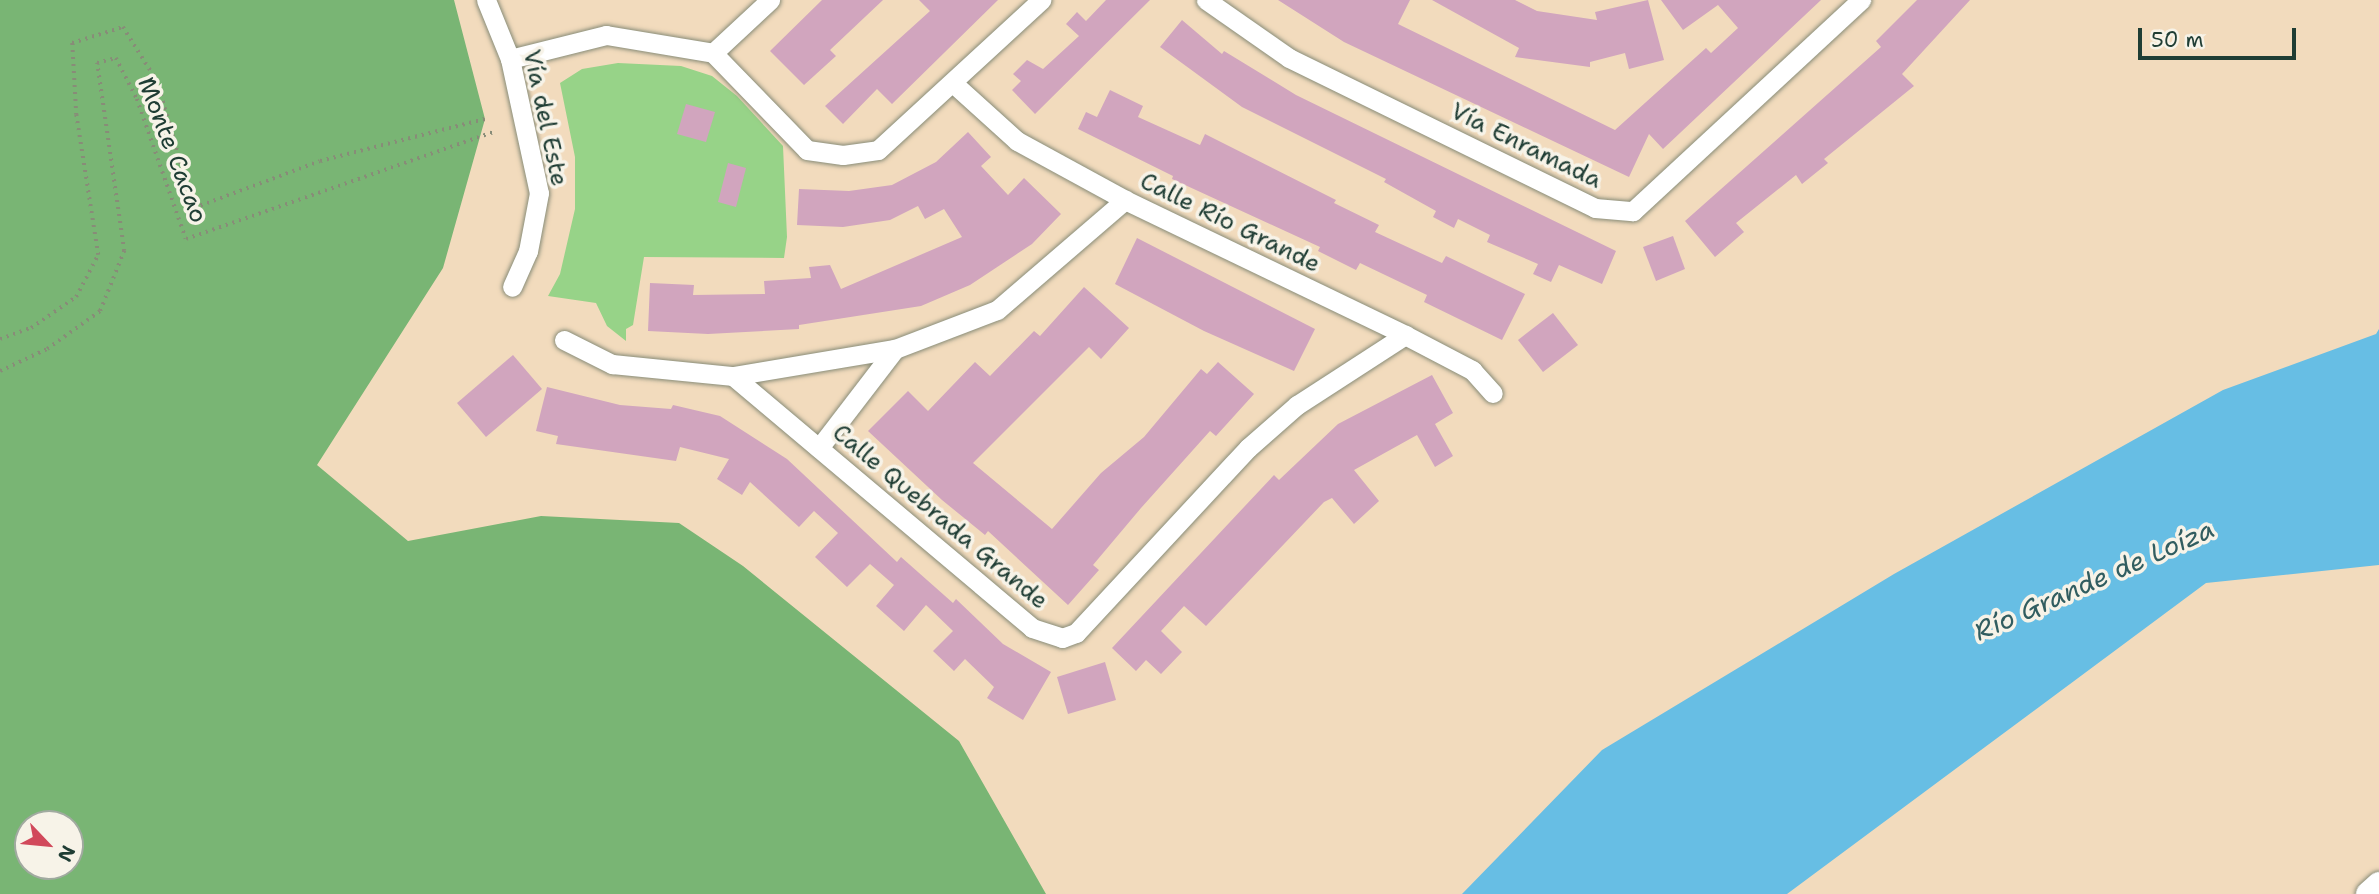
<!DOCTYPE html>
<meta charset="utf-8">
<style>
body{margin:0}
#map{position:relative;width:2379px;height:894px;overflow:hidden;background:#f2dbbd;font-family:"Shantell Sans",sans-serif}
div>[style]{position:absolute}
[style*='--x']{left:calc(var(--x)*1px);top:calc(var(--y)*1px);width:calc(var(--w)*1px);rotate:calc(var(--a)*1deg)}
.green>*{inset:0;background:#97d388}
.forest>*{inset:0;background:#79b574}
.water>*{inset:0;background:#67bee4}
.building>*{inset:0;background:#d1a5be}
.path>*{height:3.5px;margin-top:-1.75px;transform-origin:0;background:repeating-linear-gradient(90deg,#888c78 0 2px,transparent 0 7px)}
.roads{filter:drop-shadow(0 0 2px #888c78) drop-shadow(0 0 2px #888c78)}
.minor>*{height:19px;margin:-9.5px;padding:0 9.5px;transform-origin:9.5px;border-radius:9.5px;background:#fff}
.tertiary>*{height:24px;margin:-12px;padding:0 12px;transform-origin:12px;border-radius:12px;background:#fff}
span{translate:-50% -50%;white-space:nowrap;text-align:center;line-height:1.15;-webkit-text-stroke:7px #f7f3e8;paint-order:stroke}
.street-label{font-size:24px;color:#1f3d34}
.water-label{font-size:26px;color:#315d60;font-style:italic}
.north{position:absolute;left:14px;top:810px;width:70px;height:70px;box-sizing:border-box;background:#f7f3e8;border:2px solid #a1aaa0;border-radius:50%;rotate:116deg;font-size:19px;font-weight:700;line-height:28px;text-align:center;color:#1f3d34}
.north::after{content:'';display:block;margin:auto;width:24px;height:32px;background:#d1495b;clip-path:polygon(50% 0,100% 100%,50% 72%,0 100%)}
.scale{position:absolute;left:2138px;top:28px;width:158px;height:32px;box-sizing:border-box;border:4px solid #1f3d34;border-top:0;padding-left:9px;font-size:21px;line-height:24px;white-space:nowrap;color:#1f3d34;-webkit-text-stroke:5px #f7f3e8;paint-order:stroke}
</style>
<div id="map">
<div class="green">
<div style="clip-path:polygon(618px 63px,681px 66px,712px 76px,737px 96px,783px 146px,787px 237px,784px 258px,644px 257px,633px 325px,626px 329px,626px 341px,607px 326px,596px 303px,548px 296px,560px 274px,575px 209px,575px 157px,560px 83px,582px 69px)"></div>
</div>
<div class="forest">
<div style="clip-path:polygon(evenodd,0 0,454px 0,485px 119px,443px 268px,317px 465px,408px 541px,541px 516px,679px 523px,743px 566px,959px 741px,1046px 894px,0 894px,0 0,28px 824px,70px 824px,70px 866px,28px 866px,28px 824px)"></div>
</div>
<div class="water">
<div style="clip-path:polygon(2379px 329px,2379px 565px,2206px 583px,1787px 894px,1462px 894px,1602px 750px,1894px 574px,2223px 390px,2376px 334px)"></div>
</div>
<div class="building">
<div style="clip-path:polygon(822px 0,883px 0,830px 50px,836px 56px,804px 85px,770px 51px)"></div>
<div style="clip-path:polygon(919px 0,998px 0,892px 104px,877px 89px,843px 124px,825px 106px,930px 11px)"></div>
<div style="clip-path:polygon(1106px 0,1150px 0,1035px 114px,1012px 90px,1021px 81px,1013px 74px,1027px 60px,1043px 69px,1079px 36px,1066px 24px,1077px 12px,1086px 21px)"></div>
<div style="clip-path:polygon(1278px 0,1410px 0,1398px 24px,1615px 130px,1706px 48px,1711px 53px,1738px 28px,1718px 5px,1683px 30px,1661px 0,1821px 0,1663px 149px,1649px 134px,1629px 177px,1344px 42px)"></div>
<div style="clip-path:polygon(1432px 0,1515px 0,1537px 11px,1597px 20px,1595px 12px,1648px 0,1664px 60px,1629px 69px,1625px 53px,1590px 62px,1590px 67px,1515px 57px,1519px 48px)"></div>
<div style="clip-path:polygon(1917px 0,1970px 0,1902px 74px,1914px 86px,1824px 159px,1828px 163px,1802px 184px,1796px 175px,1736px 223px,1744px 232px,1715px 257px,1685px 221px,1881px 47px,1876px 41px)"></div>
<div style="clip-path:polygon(1182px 20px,1222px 54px,1224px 51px,1296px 95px,1616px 251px,1602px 284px,1559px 265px,1551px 282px,1533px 274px,1538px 264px,1487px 242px,1490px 235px,1458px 219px,1454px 228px,1433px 217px,1436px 211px,1384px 182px,1386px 179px,1242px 107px,1160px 47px)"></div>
<div style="clip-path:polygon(1110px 90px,1143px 106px,1138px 117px,1200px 145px,1205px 134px,1336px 200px,1334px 203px,1379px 225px,1375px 232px,1442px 263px,1446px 256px,1525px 294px,1502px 340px,1424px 302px,1427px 295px,1360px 263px,1356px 270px,1318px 251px,1320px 247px,1172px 179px,1173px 176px,1078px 129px,1086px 112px,1097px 117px)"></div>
<div style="clip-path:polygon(686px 104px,715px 112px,706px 142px,677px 134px)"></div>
<div style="clip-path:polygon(968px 132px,991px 157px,981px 166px,1008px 195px,1024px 178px,1061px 214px,1032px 244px,970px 285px,921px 306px,799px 325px,799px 329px,708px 334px,648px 331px,650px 283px,694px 285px,693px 295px,765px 294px,764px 281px,811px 278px,809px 267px,830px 265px,841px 289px,962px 237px,944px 209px,925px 219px,918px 206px,890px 220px,843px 227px,797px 225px,799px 189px,849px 191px,892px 185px,936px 162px)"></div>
<div style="clip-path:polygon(728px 163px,746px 168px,736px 207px,718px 202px)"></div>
<div style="clip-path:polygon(1673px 236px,1685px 269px,1656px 281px,1643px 247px)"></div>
<div style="clip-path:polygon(1137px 238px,1315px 329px,1294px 371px,1204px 331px,1115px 284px)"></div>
<div style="clip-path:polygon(1084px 287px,1129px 328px,1101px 359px,1089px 347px,973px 463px,1052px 529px,1101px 473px,1144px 437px,1201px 369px,1207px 374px,1218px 362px,1254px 394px,1216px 436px,1210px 431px,1141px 508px,1093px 565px,1099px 570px,1068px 605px,988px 531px,985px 535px,942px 500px,868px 431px,908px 391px,928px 411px,975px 362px,990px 376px,1034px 331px,1040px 336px)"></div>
<div style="clip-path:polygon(1553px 313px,1578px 345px,1543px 372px,1518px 340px)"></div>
<div style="clip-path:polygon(513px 355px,542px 389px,486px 437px,457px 403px)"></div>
<div style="clip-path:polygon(1432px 375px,1453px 413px,1435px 424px,1453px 456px,1435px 467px,1417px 435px,1354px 470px,1379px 501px,1354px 524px,1332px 498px,1324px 502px,1206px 626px,1184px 606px,1161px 631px,1182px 652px,1161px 674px,1146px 660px,1136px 671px,1112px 648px,1274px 475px,1279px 480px,1338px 424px)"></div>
<div style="clip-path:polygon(547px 387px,620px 405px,671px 409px,673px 405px,720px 416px,787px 459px,897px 562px,901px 557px,953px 603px,956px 599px,1003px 644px,1051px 672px,1023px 720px,987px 698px,994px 687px,965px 659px,954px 671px,933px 651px,953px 631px,926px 605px,904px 631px,876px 606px,894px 585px,870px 564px,847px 587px,815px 557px,838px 533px,814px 511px,799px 527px,750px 482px,742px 495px,717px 479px,729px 459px,680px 447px,676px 461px,556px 444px,558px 436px,536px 431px)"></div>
<div style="clip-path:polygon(1105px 662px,1116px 700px,1068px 714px,1057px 677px)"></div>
</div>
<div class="path">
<div style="--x:0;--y:339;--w:33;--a:-20"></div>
<div style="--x:31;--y:328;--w:55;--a:-34.6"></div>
<div style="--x:76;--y:297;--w:47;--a:-62.4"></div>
<div style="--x:98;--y:255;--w:142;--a:-98.9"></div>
<div style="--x:76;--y:115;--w:72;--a:-93.2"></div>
<div style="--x:72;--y:43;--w:53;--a:-17.4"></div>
<div style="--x:123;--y:27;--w:64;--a:57.8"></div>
<div style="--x:157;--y:81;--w:132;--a:73.8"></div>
<div style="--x:194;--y:208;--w:134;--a:-20.5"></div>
<div style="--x:320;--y:161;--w:170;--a:-14.3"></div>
<div style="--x:0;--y:371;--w:52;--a:-25.1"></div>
<div style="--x:47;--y:349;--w:65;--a:-35.6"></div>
<div style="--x:100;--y:311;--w:65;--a:-68.2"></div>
<div style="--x:124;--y:251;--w:190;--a:-98.2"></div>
<div style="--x:97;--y:63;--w:20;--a:-15"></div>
<div style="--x:116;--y:58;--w:46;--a:62.9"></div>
<div style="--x:137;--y:99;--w:148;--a:70.7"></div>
<div style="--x:186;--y:239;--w:325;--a:-19.2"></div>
</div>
<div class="roads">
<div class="minor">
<div style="--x:486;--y:0;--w:64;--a:67.9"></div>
<div style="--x:510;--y:59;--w:137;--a:77.8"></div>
<div style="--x:539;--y:193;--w:59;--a:100.7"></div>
<div style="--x:528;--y:251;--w:39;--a:114"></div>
<div style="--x:1206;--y:0;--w:101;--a:34.9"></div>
<div style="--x:1289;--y:58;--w:341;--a:26.1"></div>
<div style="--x:1595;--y:208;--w:38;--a:5"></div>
<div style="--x:1633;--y:211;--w:311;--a:-42.8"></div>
<div style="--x:713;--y:53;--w:135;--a:45.9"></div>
<div style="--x:807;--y:150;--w:36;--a:8"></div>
<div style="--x:843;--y:155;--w:35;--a:-8"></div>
<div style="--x:878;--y:150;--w:222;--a:-42.6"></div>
<div style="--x:510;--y:59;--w:99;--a:-14"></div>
<div style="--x:606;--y:35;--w:109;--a:9.5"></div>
<div style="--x:713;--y:53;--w:78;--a:-42.9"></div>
<div style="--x:954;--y:84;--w:85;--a:42.1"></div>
<div style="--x:1017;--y:141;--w:123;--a:28.6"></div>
<div style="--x:1125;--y:200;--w:311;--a:25.7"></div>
<div style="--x:1405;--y:335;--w:76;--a:27.6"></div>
<div style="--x:1472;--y:370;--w:31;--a:48"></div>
<div style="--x:564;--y:340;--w:54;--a:26.6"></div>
<div style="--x:612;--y:364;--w:122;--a:5.7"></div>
<div style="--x:733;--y:376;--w:391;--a:40.1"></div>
<div style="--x:1032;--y:628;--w:32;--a:18"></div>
<div style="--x:1062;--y:638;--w:15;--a:-20"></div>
<div style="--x:1076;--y:633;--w:253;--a:-47.1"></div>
<div style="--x:1248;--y:448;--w:65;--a:-41.3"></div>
<div style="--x:1297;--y:405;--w:129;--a:-32.9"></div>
<div style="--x:733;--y:376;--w:164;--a:-9.5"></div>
<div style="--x:895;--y:349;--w:109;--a:-20.9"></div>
<div style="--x:997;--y:310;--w:169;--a:-40.7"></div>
<div style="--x:819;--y:448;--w:125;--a:-52.5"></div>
</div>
<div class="tertiary">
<div style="--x:2368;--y:894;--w:15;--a:-42"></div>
</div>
</div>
<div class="street-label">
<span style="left:545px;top:118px;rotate:78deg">Vía del Este</span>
<span style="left:1526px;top:146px;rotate:26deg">Vía Enramada</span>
<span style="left:172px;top:150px;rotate:69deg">Monte Cacao</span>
<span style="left:1230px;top:223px;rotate:26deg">Calle Río Grande</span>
<span style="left:940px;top:517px;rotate:40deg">Calle Quebrada Grande</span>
</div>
<div class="water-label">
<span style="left:2094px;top:580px;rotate:-24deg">Río Grande de Loíza</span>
</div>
<div class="north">N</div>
<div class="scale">50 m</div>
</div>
